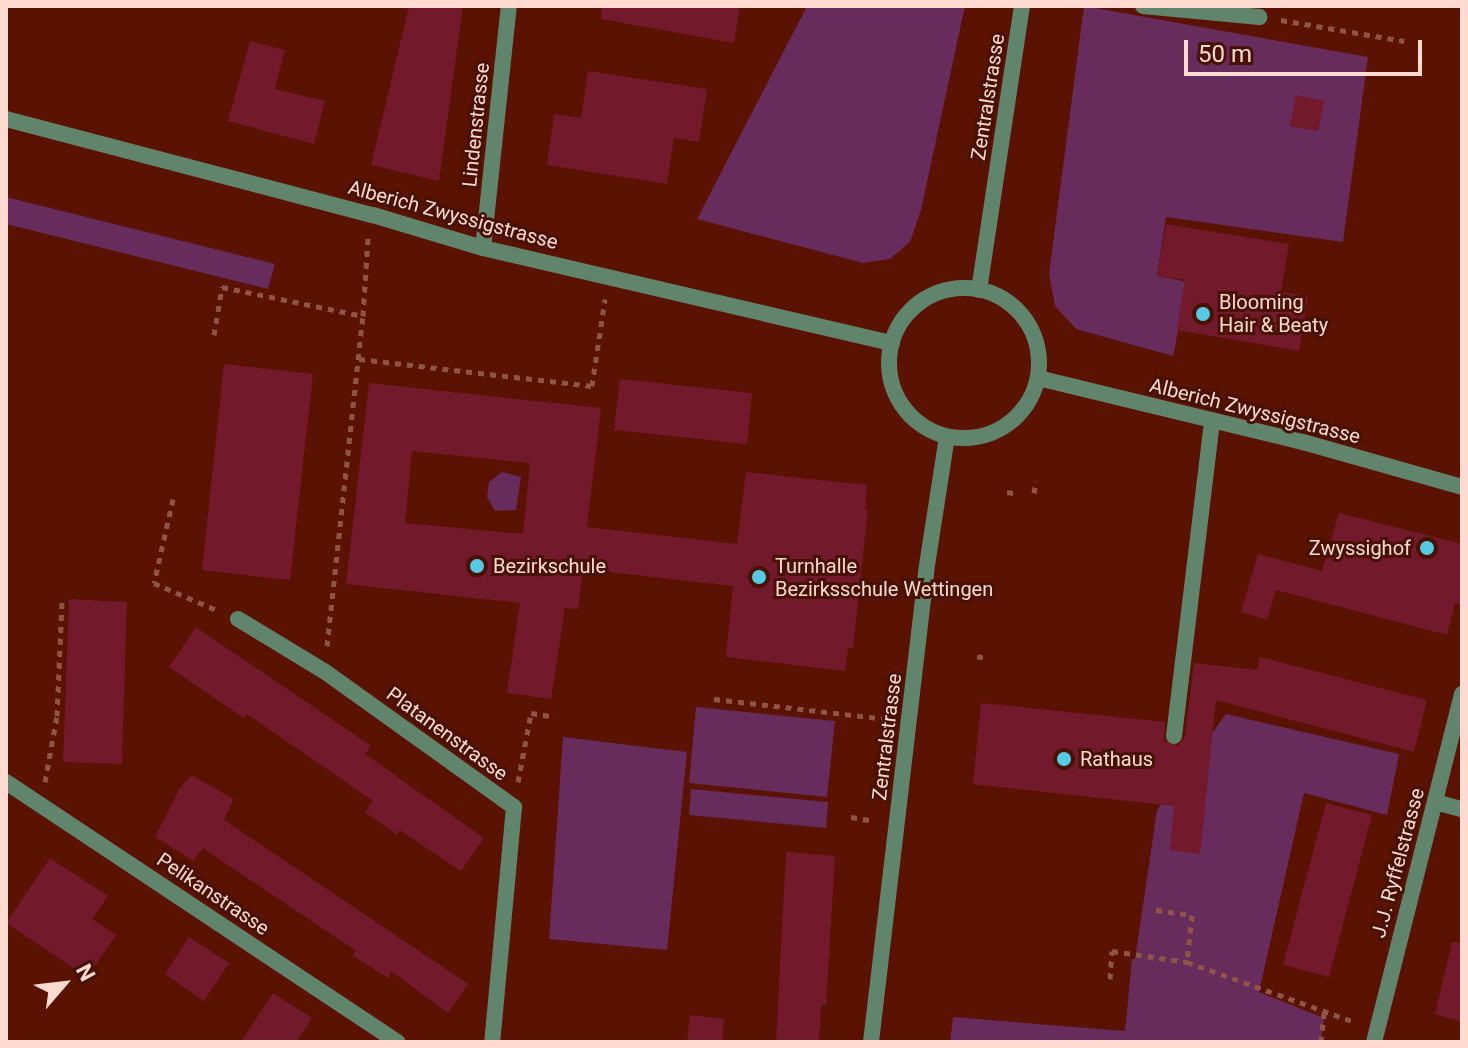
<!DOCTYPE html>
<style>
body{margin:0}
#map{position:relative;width:1468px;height:1048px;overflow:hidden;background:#5a1202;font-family:Roboto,sans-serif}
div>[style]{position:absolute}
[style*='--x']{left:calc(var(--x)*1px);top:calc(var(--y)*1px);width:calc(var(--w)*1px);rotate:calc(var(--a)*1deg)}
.green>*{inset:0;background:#672b5c}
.building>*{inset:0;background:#72192b}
.path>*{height:5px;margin-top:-2.5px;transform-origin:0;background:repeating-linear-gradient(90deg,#905446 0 6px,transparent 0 12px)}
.service>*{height:16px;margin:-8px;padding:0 8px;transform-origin:8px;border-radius:8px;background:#60846c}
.minor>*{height:16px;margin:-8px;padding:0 8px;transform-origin:8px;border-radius:8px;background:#60846c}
.tertiary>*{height:16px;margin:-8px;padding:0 8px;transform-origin:8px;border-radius:8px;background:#60846c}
.tertiary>.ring{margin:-8px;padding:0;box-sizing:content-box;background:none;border:16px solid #60846c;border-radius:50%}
.dots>*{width:22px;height:22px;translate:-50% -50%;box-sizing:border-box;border:4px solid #471105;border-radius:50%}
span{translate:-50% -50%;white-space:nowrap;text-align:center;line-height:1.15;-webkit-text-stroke:6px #471105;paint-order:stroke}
.street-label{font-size:20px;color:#fedad0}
.poi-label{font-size:20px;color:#fedad0}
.left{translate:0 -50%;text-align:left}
.right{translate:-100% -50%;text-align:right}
.frame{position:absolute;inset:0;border:8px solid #fedad0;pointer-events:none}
.north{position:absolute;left:24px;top:944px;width:80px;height:80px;-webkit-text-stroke:6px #471105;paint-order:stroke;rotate:62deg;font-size:22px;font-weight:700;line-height:32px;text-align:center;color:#fedad0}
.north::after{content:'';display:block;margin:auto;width:28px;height:36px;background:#fedad0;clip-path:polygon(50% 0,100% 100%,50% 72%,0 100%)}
.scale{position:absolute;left:1184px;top:40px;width:238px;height:36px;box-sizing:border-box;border:4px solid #fedad0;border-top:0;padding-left:10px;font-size:24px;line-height:28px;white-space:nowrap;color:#fedad0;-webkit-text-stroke:6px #471105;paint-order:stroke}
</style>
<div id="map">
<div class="green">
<div style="clip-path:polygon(807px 6px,965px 6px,921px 210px,910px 242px,890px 259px,863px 263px,697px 219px)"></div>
<div style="clip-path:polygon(1084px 6px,1368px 57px,1343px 242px,1166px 217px,1157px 276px,1188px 282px,1173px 356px,1076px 329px,1055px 306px,1049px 274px)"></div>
<div style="clip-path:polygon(6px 197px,275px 264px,268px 289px,6px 224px)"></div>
<div style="clip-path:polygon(502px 472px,521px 477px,516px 510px,495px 511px,487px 497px,489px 482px)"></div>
<div style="clip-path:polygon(696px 707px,835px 721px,827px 797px,689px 783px)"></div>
<div style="clip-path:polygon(1226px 714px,1399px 754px,1387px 815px,1304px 793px,1259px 992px,1324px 1018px,1321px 1042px,950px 1042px,953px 1017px,1125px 1031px,1132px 959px,1135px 959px,1157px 810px)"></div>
<div style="clip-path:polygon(563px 737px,687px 752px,667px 950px,549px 939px)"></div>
<div style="clip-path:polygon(691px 789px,828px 802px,826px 828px,689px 815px)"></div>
</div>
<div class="building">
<div style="clip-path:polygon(409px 6px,463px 6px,439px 181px,371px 165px)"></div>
<div style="clip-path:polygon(602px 6px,740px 6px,734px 43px,601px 19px)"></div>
<div style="clip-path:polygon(250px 41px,285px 50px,275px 89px,325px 101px,314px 144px,228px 121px)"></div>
<div style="clip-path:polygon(588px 71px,707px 89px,699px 142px,674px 138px,667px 184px,547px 165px,554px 114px,581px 118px)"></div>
<div style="clip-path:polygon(1296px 95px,1324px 101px,1318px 131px,1290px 126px)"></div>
<div style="clip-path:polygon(1166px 224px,1289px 244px,1281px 292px,1308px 296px,1299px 351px,1177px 330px,1185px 280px,1157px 276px)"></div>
<div style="clip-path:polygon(224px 364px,313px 374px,290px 580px,202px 570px)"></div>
<div style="clip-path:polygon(620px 379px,752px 393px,747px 444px,614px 430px)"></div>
<div style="clip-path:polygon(evenodd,369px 383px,601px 408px,587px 527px,737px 544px,746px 472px,867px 485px,865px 510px,868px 509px,853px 648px,848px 648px,845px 671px,726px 657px,733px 586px,583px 569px,578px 609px,565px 608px,551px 699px,507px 693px,520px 603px,346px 584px,369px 383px,412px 451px,530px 463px,523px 534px,405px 523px,412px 451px)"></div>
<div style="clip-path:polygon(1339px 513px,1462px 544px,1462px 605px,1455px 603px,1447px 635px,1276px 590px,1267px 620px,1241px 612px,1258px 554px,1322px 571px)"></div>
<div style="clip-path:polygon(69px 599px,127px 602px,122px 764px,63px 762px)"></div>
<div style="clip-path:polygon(196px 627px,371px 746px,365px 754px,484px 838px,461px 871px,400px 830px,397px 835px,365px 812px,373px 801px,247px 714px,244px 718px,169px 667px)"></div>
<div style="clip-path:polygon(1260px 657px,1427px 700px,1414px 752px,1216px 700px,1200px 854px,1170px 850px,1174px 806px,973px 784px,981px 703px,1165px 722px,1164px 741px,1178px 746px,1185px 737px,1194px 663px,1257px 670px)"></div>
<div style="clip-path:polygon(192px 775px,233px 799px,224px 820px,468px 984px,448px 1013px,392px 972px,388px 978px,353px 956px,356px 951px,203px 848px,193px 861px,155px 837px,180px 788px)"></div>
<div style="clip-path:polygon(1326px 803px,1372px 815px,1329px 977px,1283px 965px)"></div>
<div style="clip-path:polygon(786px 852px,835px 856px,826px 1005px,821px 1005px,819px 1042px,776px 1042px)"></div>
<div style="clip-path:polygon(50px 858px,108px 896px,92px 919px,116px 935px,87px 977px,6px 923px)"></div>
<div style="clip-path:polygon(189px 937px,229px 963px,204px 1001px,165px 974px)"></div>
<div style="clip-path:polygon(1452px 942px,1462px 943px,1462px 1022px,1435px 1014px)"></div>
<div style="clip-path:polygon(273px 993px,312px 1018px,296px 1042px,241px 1042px)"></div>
<div style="clip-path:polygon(690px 1015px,724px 1019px,722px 1042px,687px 1042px)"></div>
</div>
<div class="path">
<div style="--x:1281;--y:20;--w:125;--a:9.7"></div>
<div style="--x:214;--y:335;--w:49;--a:-80.5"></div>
<div style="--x:222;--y:287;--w:144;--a:11.6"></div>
<div style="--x:359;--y:359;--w:235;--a:6.6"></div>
<div style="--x:592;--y:386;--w:88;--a:-81.5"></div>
<div style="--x:1007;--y:492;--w:11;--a:10"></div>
<div style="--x:1034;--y:493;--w:12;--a:-81"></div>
<div style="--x:173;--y:499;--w:86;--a:102.7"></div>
<div style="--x:154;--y:583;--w:71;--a:23.3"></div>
<div style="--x:327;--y:646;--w:332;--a:-83.8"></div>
<div style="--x:363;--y:316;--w:78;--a:-86.3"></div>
<div style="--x:977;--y:656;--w:11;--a:15"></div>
<div style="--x:714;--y:699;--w:175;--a:6.6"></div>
<div style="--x:45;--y:782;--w:67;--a:-79.7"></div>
<div style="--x:57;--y:716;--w:115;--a:-87.5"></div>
<div style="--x:518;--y:782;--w:70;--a:-79.3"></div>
<div style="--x:531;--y:713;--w:24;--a:9"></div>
<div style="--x:851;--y:817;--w:22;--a:10"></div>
<div style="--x:1156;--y:910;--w:36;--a:8"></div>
<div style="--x:1192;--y:915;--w:47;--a:96.1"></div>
<div style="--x:1110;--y:979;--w:28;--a:-86"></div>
<div style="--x:1112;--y:951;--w:76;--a:8.3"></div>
<div style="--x:1187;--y:962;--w:178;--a:19.7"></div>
<div style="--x:1321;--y:1042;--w:30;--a:-84"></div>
</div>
<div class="service">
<div style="--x:1143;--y:6;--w:117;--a:5.4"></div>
<div style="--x:1174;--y:736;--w:318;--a:-83.1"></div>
</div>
<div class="minor">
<div style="--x:483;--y:248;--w:243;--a:-83.9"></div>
<div style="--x:979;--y:290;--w:287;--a:-81.4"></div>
<div style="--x:238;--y:619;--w:100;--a:31.2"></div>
<div style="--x:324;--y:671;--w:234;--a:35.6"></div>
<div style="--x:514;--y:807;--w:236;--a:95.3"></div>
<div style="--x:6;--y:782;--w:470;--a:33.6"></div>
<div style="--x:1435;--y:802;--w:28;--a:15"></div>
<div style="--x:871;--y:1042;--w:473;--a:-83.3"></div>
<div style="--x:926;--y:572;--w:137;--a:-81.2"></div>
<div style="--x:1374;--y:1042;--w:359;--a:-75.8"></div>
</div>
<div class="tertiary">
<div style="--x:6;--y:119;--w:379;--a:14.7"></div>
<div style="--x:373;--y:215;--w:115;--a:16.7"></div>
<div style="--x:483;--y:248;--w:420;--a:13.1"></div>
<div class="ring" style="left:889px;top:288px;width:134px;height:134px"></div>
<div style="--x:1038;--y:378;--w:273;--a:13.6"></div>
<div style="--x:1303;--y:442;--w:165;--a:15.8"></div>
</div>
<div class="dots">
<div style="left:1203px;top:314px;background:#57c9e2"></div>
<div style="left:1427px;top:548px;background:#57c9e2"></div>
<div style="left:477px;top:566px;background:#57c9e2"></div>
<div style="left:759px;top:577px;background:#57c9e2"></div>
<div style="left:1064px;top:759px;background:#57c9e2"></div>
</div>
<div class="street-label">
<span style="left:988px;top:97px;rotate:-81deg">Zentralstrasse</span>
<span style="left:476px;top:125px;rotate:-84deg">Lindenstrasse</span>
<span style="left:453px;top:215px;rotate:15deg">Alberich Zwyssigstrasse</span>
<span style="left:1255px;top:411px;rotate:14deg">Alberich Zwyssigstrasse</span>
<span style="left:447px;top:734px;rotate:36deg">Platanenstrasse</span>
<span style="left:887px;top:737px;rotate:-83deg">Zentralstrasse</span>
<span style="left:1398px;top:863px;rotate:-75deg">J.J. Ryffelstrasse</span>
<span style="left:213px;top:894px;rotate:34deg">Pelikanstrasse</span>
</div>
<div class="poi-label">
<span class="left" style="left:1219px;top:314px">Blooming<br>Hair &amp; Beaty</span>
<span class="right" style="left:1411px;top:548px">Zwyssighof</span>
<span class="left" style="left:493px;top:566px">Bezirkschule</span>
<span class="left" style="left:775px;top:578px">Turnhalle<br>Bezirksschule Wettingen</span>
<span class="left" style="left:1080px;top:759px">Rathaus</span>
</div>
<div class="frame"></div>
<div class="north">N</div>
<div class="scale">50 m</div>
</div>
